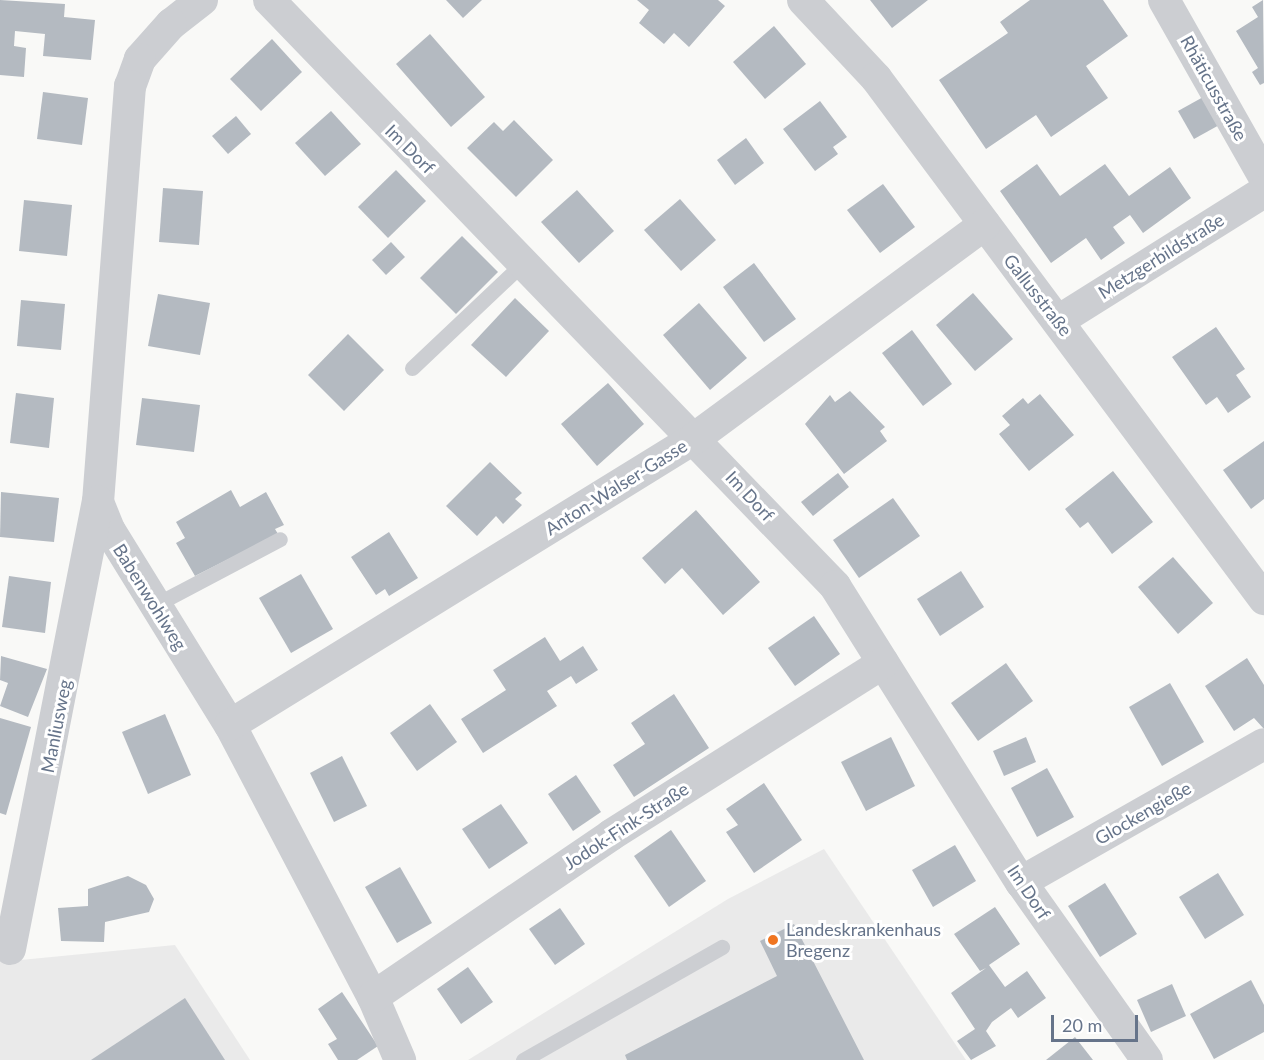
<!DOCTYPE html>
<meta charset="utf-8">
<style>
body{margin:0}
#map{position:relative;width:1264px;height:1060px;overflow:hidden;background:#f9f9f7;font-family:Lato,sans-serif}
div>[style]{position:absolute}
[style*='--x']{left:calc(var(--x)*1px);top:calc(var(--y)*1px);width:calc(var(--w)*1px);rotate:calc(var(--a)*1deg)}
.built>*{inset:0;background:#eaeaea}
.building>*{inset:0;background:#b4bac1}
.lane>*{height:15px;margin:-7.5px;padding:0 7.5px;transform-origin:7.5px;border-radius:7.5px;background:#ccced2}
.street>*{height:32px;margin:-16px;padding:0 16px;transform-origin:16px;border-radius:16px;background:#ccced2}
.dots>*{width:16px;height:16px;translate:-50% -50%;box-sizing:border-box;border:3px solid #fff;border-radius:50%}
span{translate:-50% -50%;white-space:nowrap;text-align:center;line-height:1.15;-webkit-text-stroke:6px #fff;paint-order:stroke}
.street-label{font-size:18px;color:#66748a}
.poi-label{font-size:18px;color:#66748a}
.left{translate:0 -50%;text-align:left}
.scale{position:absolute;left:1051px;top:1015px;width:87px;height:27px;box-sizing:border-box;border:3px solid #66748a;border-top:0;padding-left:8px;font-size:18px;line-height:21px;white-space:nowrap;color:#66748a;-webkit-text-stroke:4px #fff;paint-order:stroke}
</style>
<div id="map">
<div class="built">
<div style="clip-path:polygon(824px 849px,966px 1060px,468px 1060px,728px 899px)"></div>
<div style="clip-path:polygon(175px 945px,250px 1060px,0 1060px,0 962px)"></div>
</div>
<div class="building">
<div style="clip-path:polygon(0 0,65px 4px,64px 17px,95px 20px,91px 60px,43px 56px,45px 34px,15px 31px,14px 46px,26px 48px,24px 77px,0 75px)"></div>
<div style="clip-path:polygon(446px 0,482px 0,463px 18px)"></div>
<div style="clip-path:polygon(637px 0,718px 0,725px 6px,689px 47px,674px 33px,664px 44px,639px 23px,649px 10px)"></div>
<div style="clip-path:polygon(870px 0,928px 0,892px 28px)"></div>
<div style="clip-path:polygon(1030px 0,1103px 0,1128px 36px,1086px 66px,1108px 98px,1051px 137px,1036px 115px,986px 149px,939px 80px,1008px 33px,1000px 22px)"></div>
<div style="clip-path:polygon(1263px 0,1264px 83px,1260px 85px,1252px 72px,1258px 68px,1236px 31px,1258px 17px,1252px 7px)"></div>
<div style="clip-path:polygon(774px 26px,806px 64px,765px 99px,733px 62px)"></div>
<div style="clip-path:polygon(430px 34px,485px 97px,451px 127px,396px 64px)"></div>
<div style="clip-path:polygon(272px 39px,302px 72px,261px 111px,230px 79px)"></div>
<div style="clip-path:polygon(43px 92px,88px 98px,82px 145px,37px 139px)"></div>
<div style="clip-path:polygon(1205px 96px,1221px 124px,1194px 139px,1178px 111px)"></div>
<div style="clip-path:polygon(820px 101px,847px 137px,833px 147px,838px 154px,815px 171px,783px 129px)"></div>
<div style="clip-path:polygon(331px 111px,361px 144px,325px 176px,295px 143px)"></div>
<div style="clip-path:polygon(236px 116px,251px 134px,228px 154px,212px 136px)"></div>
<div style="clip-path:polygon(514px 120px,553px 160px,516px 197px,467px 148px,494px 122px,503px 131px)"></div>
<div style="clip-path:polygon(746px 138px,764px 163px,735px 185px,717px 160px)"></div>
<div style="clip-path:polygon(1037px 164px,1060px 196px,1105px 164px,1129px 196px,1170px 167px,1191px 198px,1143px 233px,1130px 215px,1113px 227px,1125px 243px,1101px 260px,1086px 238px,1051px 263px,1000px 191px)"></div>
<div style="clip-path:polygon(396px 170px,426px 201px,388px 238px,358px 207px)"></div>
<div style="clip-path:polygon(883px 184px,915px 227px,880px 253px,847px 210px)"></div>
<div style="clip-path:polygon(163px 188px,203px 191px,199px 245px,159px 242px)"></div>
<div style="clip-path:polygon(577px 190px,614px 231px,579px 263px,541px 222px)"></div>
<div style="clip-path:polygon(680px 199px,716px 240px,681px 271px,644px 230px)"></div>
<div style="clip-path:polygon(24px 200px,72px 205px,67px 256px,19px 251px)"></div>
<div style="clip-path:polygon(462px 236px,498px 272px,456px 314px,420px 278px)"></div>
<div style="clip-path:polygon(391px 242px,405px 257px,386px 275px,372px 260px)"></div>
<div style="clip-path:polygon(754px 263px,796px 319px,764px 342px,723px 287px)"></div>
<div style="clip-path:polygon(973px 293px,1013px 339px,975px 371px,936px 325px)"></div>
<div style="clip-path:polygon(158px 294px,210px 303px,200px 355px,148px 346px)"></div>
<div style="clip-path:polygon(515px 298px,549px 331px,506px 377px,471px 345px)"></div>
<div style="clip-path:polygon(21px 300px,65px 304px,61px 350px,17px 346px)"></div>
<div style="clip-path:polygon(699px 303px,747px 358px,710px 390px,663px 335px)"></div>
<div style="clip-path:polygon(1216px 327px,1245px 369px,1236px 375px,1251px 397px,1228px 413px,1217px 397px,1206px 405px,1172px 357px)"></div>
<div style="clip-path:polygon(912px 330px,952px 384px,923px 406px,882px 353px)"></div>
<div style="clip-path:polygon(348px 334px,384px 370px,344px 411px,308px 375px)"></div>
<div style="clip-path:polygon(608px 383px,644px 424px,597px 466px,561px 424px)"></div>
<div style="clip-path:polygon(850px 391px,885px 427px,880px 431px,887px 441px,844px 474px,805px 424px,830px 395px,835px 402px)"></div>
<div style="clip-path:polygon(16px 393px,54px 398px,49px 448px,10px 443px)"></div>
<div style="clip-path:polygon(1040px 394px,1074px 435px,1029px 471px,999px 434px,1010px 425px,1002px 416px,1023px 398px,1028px 404px)"></div>
<div style="clip-path:polygon(142px 398px,200px 405px,194px 452px,136px 445px)"></div>
<div style="clip-path:polygon(1264px 441px,1264px 499px,1251px 509px,1223px 470px)"></div>
<div style="clip-path:polygon(490px 462px,522px 493px,515px 499px,522px 505px,503px 524px,496px 516px,477px 536px,446px 506px)"></div>
<div style="clip-path:polygon(1113px 471px,1153px 522px,1112px 554px,1088px 522px,1080px 528px,1065px 509px)"></div>
<div style="clip-path:polygon(838px 473px,849px 487px,813px 516px,801px 502px)"></div>
<div style="clip-path:polygon(231px 490px,240px 507px,266px 492px,284px 525px,275px 529px,278px 534px,195px 576px,176px 543px,185px 538px,176px 522px)"></div>
<div style="clip-path:polygon(1px 492px,59px 498px,54px 542px,0 537px)"></div>
<div style="clip-path:polygon(893px 498px,920px 536px,859px 578px,833px 540px)"></div>
<div style="clip-path:polygon(696px 510px,760px 582px,723px 615px,682px 568px,665px 584px,642px 558px)"></div>
<div style="clip-path:polygon(389px 532px,418px 578px,389px 596px,385px 589px,376px 595px,351px 557px)"></div>
<div style="clip-path:polygon(1173px 557px,1213px 603px,1178px 634px,1138px 587px)"></div>
<div style="clip-path:polygon(961px 571px,984px 607px,940px 636px,917px 599px)"></div>
<div style="clip-path:polygon(301px 574px,333px 629px,291px 653px,259px 598px)"></div>
<div style="clip-path:polygon(9px 576px,51px 582px,45px 633px,2px 627px)"></div>
<div style="clip-path:polygon(814px 616px,840px 654px,795px 686px,768px 648px)"></div>
<div style="clip-path:polygon(545px 637px,560px 661px,583px 646px,598px 670px,576px 684px,571px 676px,547px 691px,557px 706px,483px 753px,461px 719px,506px 690px,493px 670px)"></div>
<div style="clip-path:polygon(1px 656px,47px 669px,28px 717px,0 706px,8px 683px,0 680px)"></div>
<div style="clip-path:polygon(1247px 658px,1264px 685px,1264px 729px,1254px 718px,1234px 731px,1205px 686px)"></div>
<div style="clip-path:polygon(1006px 663px,1033px 701px,978px 741px,951px 703px)"></div>
<div style="clip-path:polygon(1170px 683px,1204px 742px,1162px 766px,1129px 707px)"></div>
<div style="clip-path:polygon(674px 694px,709px 748px,634px 797px,613px 765px,645px 744px,631px 723px)"></div>
<div style="clip-path:polygon(430px 704px,457px 742px,417px 771px,390px 733px)"></div>
<div style="clip-path:polygon(165px 714px,191px 775px,148px 794px,122px 732px)"></div>
<div style="clip-path:polygon(0 718px,31px 727px,6px 815px,0 813px)"></div>
<div style="clip-path:polygon(891px 737px,915px 786px,866px 811px,841px 762px)"></div>
<div style="clip-path:polygon(1026px 737px,1036px 762px,1004px 776px,993px 751px)"></div>
<div style="clip-path:polygon(342px 756px,367px 806px,334px 822px,310px 773px)"></div>
<div style="clip-path:polygon(1047px 768px,1074px 817px,1037px 837px,1011px 788px)"></div>
<div style="clip-path:polygon(576px 775px,601px 812px,573px 831px,548px 794px)"></div>
<div style="clip-path:polygon(764px 783px,802px 840px,754px 873px,726px 832px,738px 825px,726px 809px)"></div>
<div style="clip-path:polygon(501px 804px,528px 843px,489px 869px,462px 829px)"></div>
<div style="clip-path:polygon(671px 830px,706px 881px,669px 907px,634px 856px)"></div>
<div style="clip-path:polygon(955px 845px,976px 881px,933px 907px,912px 870px)"></div>
<div style="clip-path:polygon(400px 867px,432px 923px,397px 943px,365px 887px)"></div>
<div style="clip-path:polygon(1218px 873px,1244px 915px,1205px 939px,1179px 897px)"></div>
<div style="clip-path:polygon(128px 876px,146px 885px,154px 899px,149px 912px,105px 922px,104px 942px,61px 941px,58px 908px,88px 906px,88px 889px)"></div>
<div style="clip-path:polygon(1105px 883px,1137px 934px,1100px 957px,1068px 906px)"></div>
<div style="clip-path:polygon(995px 907px,1020px 944px,989px 965px,1005px 987px,1027px 971px,1046px 998px,1018px 1018px,1011px 1008px,992px 1022px,986px 1031px,996px 1046px,971px 1060px,957px 1041px,975px 1029px,951px 993px,986px 968px,980px 971px,954px 934px)"></div>
<div style="clip-path:polygon(560px 908px,585px 944px,555px 965px,529px 929px)"></div>
<div style="clip-path:polygon(794px 924px,864px 1060px,627px 1060px,625px 1055px,777px 976px,760px 941px)"></div>
<div style="clip-path:polygon(468px 967px,493px 1002px,461px 1024px,437px 989px)"></div>
<div style="clip-path:polygon(1251px 980px,1264px 1005px,1264px 1032px,1214px 1059px,1190px 1014px)"></div>
<div style="clip-path:polygon(1172px 984px,1186px 1016px,1151px 1032px,1137px 1000px)"></div>
<div style="clip-path:polygon(342px 992px,378px 1046px,357px 1060px,338px 1060px,328px 1044px,337px 1039px,318px 1009px)"></div>
<div style="clip-path:polygon(185px 998px,225px 1060px,91px 1060px)"></div>
<div style="clip-path:polygon(1075px 1037px,1093px 1060px,1046px 1060px)"></div>
</div>
<div class="lane">
<div style="--x:412;--y:368;--w:156;--a:-43.4"></div>
<div style="--x:155;--y:605;--w:141;--a:-27.8"></div>
<div style="--x:523;--y:1060;--w:229;--a:-29.6"></div>
</div>
<div class="street">
<div style="--x:202;--y:0;--w:39;--a:142"></div>
<div style="--x:171;--y:24;--w:47;--a:131.5"></div>
<div style="--x:140;--y:59;--w:29;--a:110"></div>
<div style="--x:130;--y:86;--w:417;--a:94.4"></div>
<div style="--x:98;--y:502;--w:31;--a:68"></div>
<div style="--x:110;--y:531;--w:228;--a:58.3"></div>
<div style="--x:230;--y:725;--w:307;--a:62.3"></div>
<div style="--x:373;--y:997;--w:69;--a:66.8"></div>
<div style="--x:269;--y:0;--w:815;--a:45.99"></div>
<div style="--x:835;--y:586;--w:350;--a:57.9"></div>
<div style="--x:1021;--y:882;--w:218;--a:54.7"></div>
<div style="--x:803;--y:0;--w:107;--a:46.9"></div>
<div style="--x:876;--y:78;--w:650;--a:53.32"></div>
<div style="--x:1164;--y:0;--w:203;--a:60.5"></div>
<div style="--x:1058;--y:321;--w:243;--a:-32.1"></div>
<div style="--x:230;--y:725;--w:546;--a:-31.68"></div>
<div style="--x:695;--y:438;--w:360;--a:-36.4"></div>
<div style="--x:1021;--y:882;--w:279;--a:-29.6"></div>
<div style="--x:10;--y:949;--w:456;--a:-78.9"></div>
<div style="--x:373;--y:997;--w:288;--a:-34.2"></div>
<div style="--x:611;--y:835;--w:322;--a:-32.3"></div>
</div>
<div class="dots">
<div style="left:773px;top:940px;background:#f07520"></div>
</div>
<div class="street-label">
<span style="left:1214px;top:88px;rotate:61deg">Rhäticusstraße</span>
<span style="left:410px;top:149px;rotate:45deg">Im Dorf</span>
<span style="left:1161px;top:256px;rotate:-32deg">Metzgerbildstraße</span>
<span style="left:1038px;top:295px;rotate:52deg">Gallusstraße</span>
<span style="left:616px;top:487px;rotate:-32deg">Anton-Walser-Gasse</span>
<span style="left:750px;top:496px;rotate:47deg">Im Dorf</span>
<span style="left:150px;top:597px;rotate:58deg">Babenwohlweg</span>
<span style="left:56px;top:726px;rotate:-79deg">Manliusweg</span>
<span style="left:1143px;top:813px;rotate:-30deg">Glockengieße</span>
<span style="left:626px;top:826px;rotate:-33deg">Jodok-Fink-Straße</span>
<span style="left:1029px;top:892px;rotate:56deg">Im Dorf</span>
</div>
<div class="poi-label">
<span class="left" style="left:786px;top:940px">Landeskrankenhaus<br>Bregenz</span>
</div>
<div class="scale">20 m</div>
</div>
